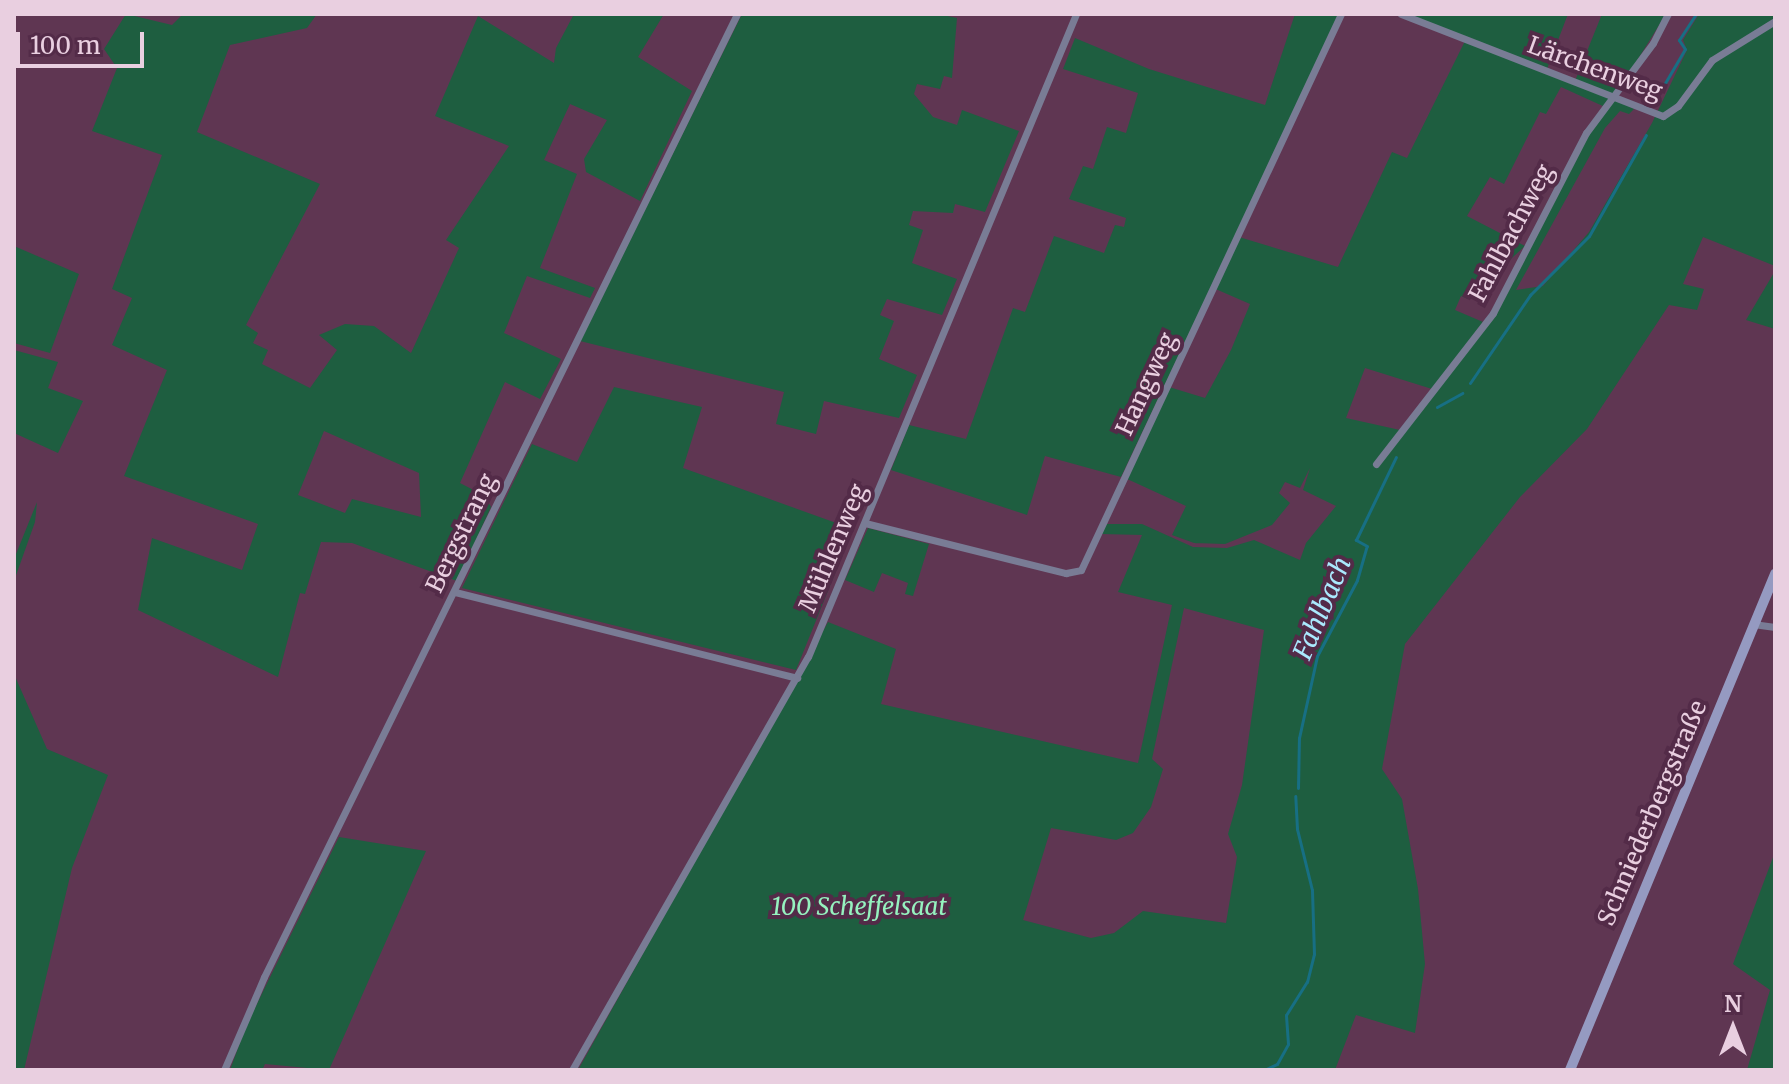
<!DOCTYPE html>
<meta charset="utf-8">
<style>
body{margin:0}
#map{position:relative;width:1789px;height:1084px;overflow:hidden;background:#5f3652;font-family:Merriweather,serif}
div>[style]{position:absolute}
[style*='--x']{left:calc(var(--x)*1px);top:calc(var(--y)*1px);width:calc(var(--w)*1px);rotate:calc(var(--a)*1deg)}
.green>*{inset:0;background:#1e5e40}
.stream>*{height:3px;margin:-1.5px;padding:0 1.5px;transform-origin:1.5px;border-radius:1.5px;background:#176f84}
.street>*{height:7px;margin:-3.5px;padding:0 3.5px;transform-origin:3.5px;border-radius:3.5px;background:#797c95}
.secondary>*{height:10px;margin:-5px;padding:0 5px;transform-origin:5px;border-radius:5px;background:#959ac1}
span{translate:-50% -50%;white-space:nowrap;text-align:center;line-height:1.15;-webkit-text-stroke:8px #532b48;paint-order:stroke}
.street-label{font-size:24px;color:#e9cfe0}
.park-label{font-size:24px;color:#95f2bf;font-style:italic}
.water-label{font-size:26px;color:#aae9fd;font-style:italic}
.frame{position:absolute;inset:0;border:16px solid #e9cfe0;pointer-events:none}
.north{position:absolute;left:1693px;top:988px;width:80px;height:80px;-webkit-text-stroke:6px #532b48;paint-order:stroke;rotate:0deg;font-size:22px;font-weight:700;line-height:32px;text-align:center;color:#e9cfe0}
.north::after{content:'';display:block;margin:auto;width:28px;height:36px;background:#e9cfe0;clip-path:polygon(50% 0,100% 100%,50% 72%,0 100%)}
.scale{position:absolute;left:16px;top:32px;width:128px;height:36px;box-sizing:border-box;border:4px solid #e9cfe0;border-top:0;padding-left:10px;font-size:24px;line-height:28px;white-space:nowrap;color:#e9cfe0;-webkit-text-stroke:6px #532b48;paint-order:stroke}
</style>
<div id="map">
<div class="green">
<div style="clip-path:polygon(evenodd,126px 14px,172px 25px,183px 14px,317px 14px,307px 28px,230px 45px,197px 132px,320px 184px,246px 325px,258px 333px,253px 343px,268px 350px,262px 364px,310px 388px,337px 350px,319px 335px,345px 324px,374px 326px,411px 353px,459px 248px,446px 240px,509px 146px,435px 116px,478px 16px,554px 63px,556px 48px,574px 14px,664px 14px,638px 57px,692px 91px,640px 201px,586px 172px,584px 159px,607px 120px,570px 104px,544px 160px,577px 174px,540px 268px,595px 288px,590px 298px,527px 276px,504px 333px,561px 359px,540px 399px,505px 382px,460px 483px,485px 496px,491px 507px,457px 581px,352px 543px,321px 542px,305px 594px,300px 593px,278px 677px,138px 610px,152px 538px,242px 570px,258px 524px,124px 476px,167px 370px,112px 345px,132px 298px,112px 289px,162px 155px,92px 131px,117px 68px,104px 49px,126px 14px,324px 431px,419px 473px,421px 517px,352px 499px,345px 513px,298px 495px,324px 431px)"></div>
<div style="clip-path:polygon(742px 14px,938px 14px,957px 18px,952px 78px,944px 76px,940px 89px,917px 84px,914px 94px,933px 117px,957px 125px,962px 110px,1019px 131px,985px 212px,955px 204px,953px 213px,913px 211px,909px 225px,923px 230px,912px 263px,957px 279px,942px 315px,887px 299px,880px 315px,894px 321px,879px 359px,917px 375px,899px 418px,824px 401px,816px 434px,776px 424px,784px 392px,580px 341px)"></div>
<div style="clip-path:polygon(evenodd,1295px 14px,1339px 14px,1239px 237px,1338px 267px,1392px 152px,1407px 158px,1465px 41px,1407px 14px,1568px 14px,1547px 69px,1613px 99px,1605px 107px,1561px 87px,1546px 114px,1540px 112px,1504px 184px,1490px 177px,1467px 216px,1525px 246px,1492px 276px,1481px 271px,1468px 299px,1461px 296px,1455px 310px,1483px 322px,1432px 389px,1365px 368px,1346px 418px,1400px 430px,1494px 313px,1596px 122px,1616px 99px,1634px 109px,1629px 114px,1620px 111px,1605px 128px,1516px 290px,1543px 286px,1589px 232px,1652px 123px,1687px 50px,1683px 40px,1699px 14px,1775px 14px,1775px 266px,1703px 237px,1683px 284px,1704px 289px,1697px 310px,1669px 305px,1587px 429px,1520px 497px,1405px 644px,1382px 769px,1402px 799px,1418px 889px,1425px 964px,1415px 1033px,1356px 1015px,1335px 1070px,578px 1070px,828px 622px,896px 649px,881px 704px,1138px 763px,1172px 605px,1118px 592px,1142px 535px,1101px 534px,1105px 524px,1142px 524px,1193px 547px,1227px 548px,1254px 540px,1300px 560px,1306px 543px,1336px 506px,1303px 490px,1310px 468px,1300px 488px,1285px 482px,1279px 493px,1290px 503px,1272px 525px,1225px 544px,1194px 543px,1172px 535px,1186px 506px,1125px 478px,1169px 387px,1205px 398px,1231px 350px,1250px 304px,1211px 287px,1121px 477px,1045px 456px,1027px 515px,891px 470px,909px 425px,966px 439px,1013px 308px,1025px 312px,1054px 236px,1104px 253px,1115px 225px,1124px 227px,1126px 218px,1069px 199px,1083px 166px,1093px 169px,1107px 127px,1126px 133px,1138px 93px,1063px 69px,1075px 38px,1149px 69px,1265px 105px,1295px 14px,1184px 608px,1264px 630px,1242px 785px,1228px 834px,1237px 857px,1226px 923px,1143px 911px,1114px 933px,1091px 938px,1023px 920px,1051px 828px,1116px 840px,1133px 833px,1151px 807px,1163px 769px,1152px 759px,1184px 608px)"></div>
<div style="clip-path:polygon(1602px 14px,1666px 14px,1615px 96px,1575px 81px)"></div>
<div style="clip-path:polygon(14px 246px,79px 274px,50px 353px,14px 343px)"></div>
<div style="clip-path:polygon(1775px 271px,1775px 329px,1746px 320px)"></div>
<div style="clip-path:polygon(14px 350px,58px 362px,48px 388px,83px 401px,58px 453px,14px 433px)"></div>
<div style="clip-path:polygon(614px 387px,702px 407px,683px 468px,853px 529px,796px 670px,462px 588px,532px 444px,577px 462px)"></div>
<div style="clip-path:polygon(37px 502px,35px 522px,14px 581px,14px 559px)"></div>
<div style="clip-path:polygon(868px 528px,929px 544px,913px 596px,905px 594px,908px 583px,882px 573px,874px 592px,845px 580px)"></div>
<div style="clip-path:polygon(14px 674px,47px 749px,108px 775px,72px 868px,24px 1070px,14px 1070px)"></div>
<div style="clip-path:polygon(339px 837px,426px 851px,329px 1070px,265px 1064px,262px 1070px,230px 1070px,246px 1026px)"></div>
<div style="clip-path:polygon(1775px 852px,1775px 1070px,1747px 1070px,1770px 990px,1733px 964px)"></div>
</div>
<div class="stream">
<div style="--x:1658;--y:95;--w:53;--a:-59.6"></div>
<div style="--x:1685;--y:49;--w:11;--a:-124"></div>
<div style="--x:1679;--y:40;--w:31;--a:-57"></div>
<div style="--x:1470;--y:383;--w:107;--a:-55.7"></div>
<div style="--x:1530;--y:295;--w:83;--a:-45"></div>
<div style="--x:1589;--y:236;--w:116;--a:-60.6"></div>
<div style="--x:1437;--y:407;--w:29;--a:-29"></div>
<div style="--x:1298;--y:788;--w:50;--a:-88.9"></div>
<div style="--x:1299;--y:738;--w:84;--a:-77.6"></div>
<div style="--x:1317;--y:656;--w:86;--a:-62.2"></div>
<div style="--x:1357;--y:580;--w:35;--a:-74"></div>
<div style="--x:1367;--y:546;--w:13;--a:-151"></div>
<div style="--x:1356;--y:540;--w:92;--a:-64.3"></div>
<div style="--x:1264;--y:1070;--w:14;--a:-25"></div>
<div style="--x:1277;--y:1064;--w:23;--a:-61"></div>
<div style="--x:1288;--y:1044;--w:29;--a:-94"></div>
<div style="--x:1286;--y:1015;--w:39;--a:-58"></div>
<div style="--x:1307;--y:982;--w:29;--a:-76"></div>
<div style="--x:1314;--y:954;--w:64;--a:-91.8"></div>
<div style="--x:1312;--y:890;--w:63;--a:-103.8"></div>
<div style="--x:1297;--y:829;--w:33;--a:-93"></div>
</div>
<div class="street">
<div style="--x:1401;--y:14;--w:281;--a:21.3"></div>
<div style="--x:1663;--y:116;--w:18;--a:-34"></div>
<div style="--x:1678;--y:106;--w:57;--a:-53.5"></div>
<div style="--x:1712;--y:60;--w:74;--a:-31.8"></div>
<div style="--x:1376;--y:464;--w:191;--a:-52.2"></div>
<div style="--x:1493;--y:313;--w:203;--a:-62.7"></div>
<div style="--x:1586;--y:133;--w:112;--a:-53.3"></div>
<div style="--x:1653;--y:43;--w:33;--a:-63"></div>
<div style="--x:865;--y:523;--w:207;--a:14"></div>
<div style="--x:1066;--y:573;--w:15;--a:-11"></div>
<div style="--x:1081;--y:570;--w:614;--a:-64.94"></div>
<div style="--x:455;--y:592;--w:353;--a:14.1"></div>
<div style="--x:1753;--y:624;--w:22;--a:8"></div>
<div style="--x:224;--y:1070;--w:101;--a:-66.7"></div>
<div style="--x:264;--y:977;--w:1073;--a:-63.84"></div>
<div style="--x:572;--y:1070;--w:476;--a:-60.3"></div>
<div style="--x:808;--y:657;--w:697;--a:-67.37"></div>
</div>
<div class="secondary">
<div style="--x:1570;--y:1070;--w:537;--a:-67.54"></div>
</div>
<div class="street-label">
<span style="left:1595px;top:68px;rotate:20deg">Lärchenweg</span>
<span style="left:1511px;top:233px;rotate:-62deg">Fahlbachweg</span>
<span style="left:1146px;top:384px;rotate:-65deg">Hangweg</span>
<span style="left:461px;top:533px;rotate:-64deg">Bergstrang</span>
<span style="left:833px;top:548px;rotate:-67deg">Mühlenweg</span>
<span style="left:1652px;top:813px;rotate:-67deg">Schniederbergstraße</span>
</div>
<div class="park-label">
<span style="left:859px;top:907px">100 Scheffelsaat</span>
</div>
<div class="water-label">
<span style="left:1322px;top:608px;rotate:-67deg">Fahlbach</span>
</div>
<div class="frame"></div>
<div class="north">N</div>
<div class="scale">100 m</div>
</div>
